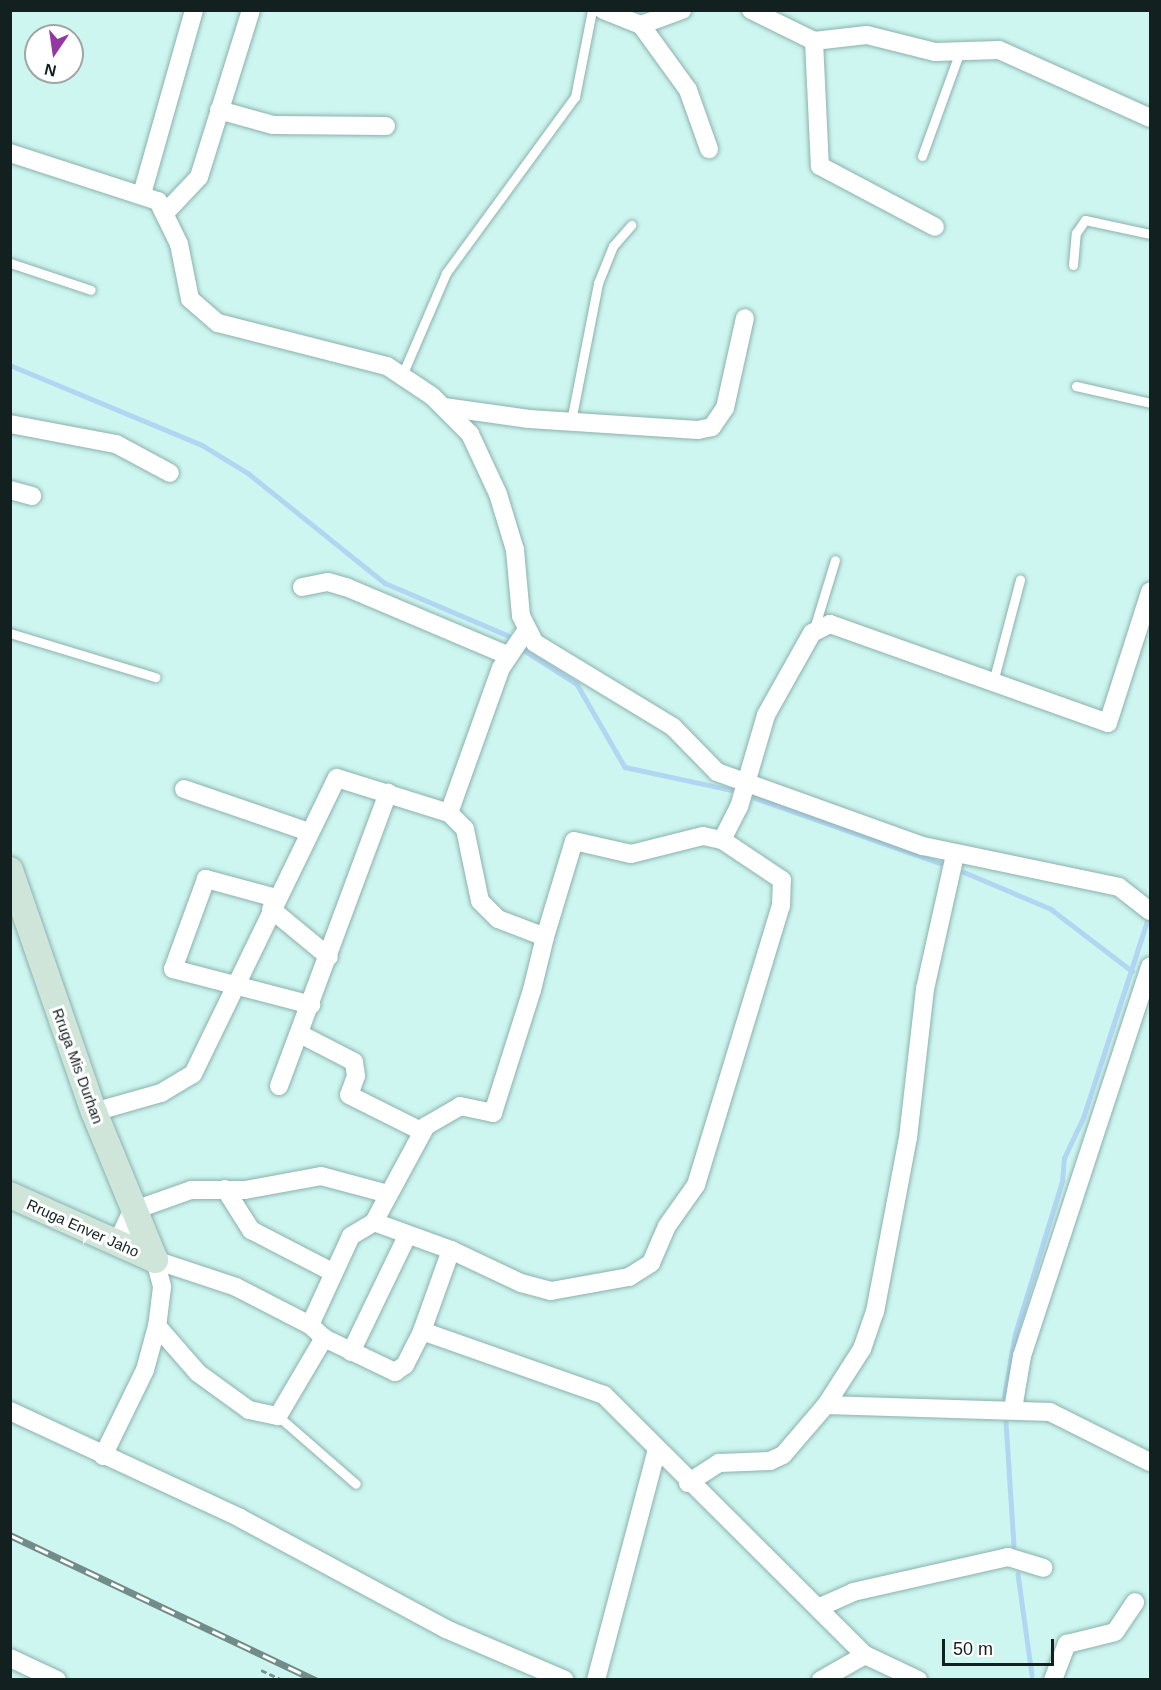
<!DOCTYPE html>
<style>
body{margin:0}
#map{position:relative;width:1161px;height:1690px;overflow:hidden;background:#cef6f1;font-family:Helvetica,sans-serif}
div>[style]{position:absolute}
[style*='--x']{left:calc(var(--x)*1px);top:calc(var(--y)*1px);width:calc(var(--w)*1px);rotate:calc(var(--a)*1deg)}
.stream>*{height:4.5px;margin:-2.25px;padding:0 2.25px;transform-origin:2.25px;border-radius:2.25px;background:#b1d6f2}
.path>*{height:3px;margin-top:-1.5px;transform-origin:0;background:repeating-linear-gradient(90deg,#779390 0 6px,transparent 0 9px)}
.roads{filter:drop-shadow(0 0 2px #8bb1ac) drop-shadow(0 0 2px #8bb1ac)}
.lane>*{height:9px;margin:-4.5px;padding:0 4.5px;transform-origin:4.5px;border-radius:4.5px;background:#fff}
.street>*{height:18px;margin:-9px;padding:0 9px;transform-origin:9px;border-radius:9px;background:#fff}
.secondary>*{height:26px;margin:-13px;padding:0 13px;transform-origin:13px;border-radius:13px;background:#cfe5da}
.rail>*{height:7px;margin-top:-3.5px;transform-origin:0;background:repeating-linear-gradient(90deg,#fff 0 14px,#718c89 0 28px);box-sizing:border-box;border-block:2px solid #718c89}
span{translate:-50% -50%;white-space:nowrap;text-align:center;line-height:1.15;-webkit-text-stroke:6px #fff;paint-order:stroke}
.street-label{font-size:15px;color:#12211f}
.frame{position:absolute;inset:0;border:12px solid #12211f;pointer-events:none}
.north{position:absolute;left:24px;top:24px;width:60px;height:60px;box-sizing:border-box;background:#fff;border:2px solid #a0a6a5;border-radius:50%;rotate:193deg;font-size:16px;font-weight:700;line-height:24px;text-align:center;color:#12211f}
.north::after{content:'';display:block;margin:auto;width:21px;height:27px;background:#9338a3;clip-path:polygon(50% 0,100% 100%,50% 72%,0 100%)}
.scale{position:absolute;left:942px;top:1639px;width:112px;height:27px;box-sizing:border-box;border:3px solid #12211f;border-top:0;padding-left:8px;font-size:18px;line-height:21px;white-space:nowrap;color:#12211f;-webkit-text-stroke:4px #fff;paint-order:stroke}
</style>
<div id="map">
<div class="stream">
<div style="--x:10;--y:365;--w:208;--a:22.6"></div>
<div style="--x:202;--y:445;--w:54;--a:31.3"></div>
<div style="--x:248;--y:473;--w:176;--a:38.8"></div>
<div style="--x:385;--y:583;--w:133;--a:23.1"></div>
<div style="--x:525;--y:651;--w:62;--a:32.4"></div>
<div style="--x:577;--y:684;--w:96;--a:60"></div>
<div style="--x:625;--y:767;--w:108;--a:12.2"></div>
<div style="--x:755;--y:798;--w:196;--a:19.4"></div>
<div style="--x:964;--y:872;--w:95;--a:23"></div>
<div style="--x:1051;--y:909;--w:102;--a:37.4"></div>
<div style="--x:1004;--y:1397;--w:64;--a:-80.1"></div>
<div style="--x:1015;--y:1334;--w:160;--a:-72.9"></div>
<div style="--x:1062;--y:1181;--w:23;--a:-85"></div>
<div style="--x:1064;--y:1158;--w:44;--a:-64.6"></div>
<div style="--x:1083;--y:1118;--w:210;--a:-72"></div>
<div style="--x:1006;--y:1422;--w:124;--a:86.3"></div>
<div style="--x:1018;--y:1574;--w:102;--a:82.1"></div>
</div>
<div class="path">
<div style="--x:261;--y:1670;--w:23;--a:25"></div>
</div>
<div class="roads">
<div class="lane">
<div style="--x:922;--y:156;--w:112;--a:-70.1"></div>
<div style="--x:10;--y:263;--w:85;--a:18.4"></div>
<div style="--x:1073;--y:265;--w:32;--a:-85"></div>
<div style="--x:1076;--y:233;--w:16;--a:-55"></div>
<div style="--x:1085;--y:220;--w:66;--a:12.2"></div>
<div style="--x:403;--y:373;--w:109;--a:-66.7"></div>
<div style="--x:446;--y:273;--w:218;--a:-53.8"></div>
<div style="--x:575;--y:97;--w:89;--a:-78.9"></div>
<div style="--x:1076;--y:386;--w:76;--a:12.9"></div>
<div style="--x:571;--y:421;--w:141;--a:-78.9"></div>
<div style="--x:598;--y:283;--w:40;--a:-68"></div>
<div style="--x:613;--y:246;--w:28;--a:-49"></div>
<div style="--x:813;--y:632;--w:75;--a:-73"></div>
<div style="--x:10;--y:633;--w:152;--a:16.9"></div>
<div style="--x:993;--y:682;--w:106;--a:-75.2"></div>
<div style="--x:278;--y:1416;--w:103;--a:41.1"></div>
</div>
<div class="street">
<div style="--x:603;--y:10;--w:41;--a:21.5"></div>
<div style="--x:641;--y:25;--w:44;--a:-20.1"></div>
<div style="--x:751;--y:10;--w:70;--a:26.2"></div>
<div style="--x:814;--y:41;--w:53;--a:-6.5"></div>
<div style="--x:867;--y:35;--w:70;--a:14"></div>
<div style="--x:935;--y:52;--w:64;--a:-1.8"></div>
<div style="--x:999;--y:50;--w:166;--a:24.2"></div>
<div style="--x:641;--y:25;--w:80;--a:54.1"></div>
<div style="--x:688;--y:90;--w:63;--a:70.4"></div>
<div style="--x:814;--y:41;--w:125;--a:87.3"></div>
<div style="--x:820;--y:166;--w:130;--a:27.9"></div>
<div style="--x:219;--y:110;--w:56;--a:15.5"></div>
<div style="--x:273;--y:125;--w:113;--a:0.5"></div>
<div style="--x:10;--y:153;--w:156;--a:18"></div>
<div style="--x:158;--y:201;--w:48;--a:64"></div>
<div style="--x:179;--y:244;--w:56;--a:78.7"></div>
<div style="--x:190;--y:299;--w:37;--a:41"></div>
<div style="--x:218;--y:323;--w:174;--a:14.3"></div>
<div style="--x:387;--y:366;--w:54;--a:33.7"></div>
<div style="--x:432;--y:396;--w:54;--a:45"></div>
<div style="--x:470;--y:434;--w:66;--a:65"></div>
<div style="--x:498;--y:494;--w:59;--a:73.1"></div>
<div style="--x:515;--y:550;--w:66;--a:84.8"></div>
<div style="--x:521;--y:616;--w:30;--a:63"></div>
<div style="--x:535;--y:643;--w:162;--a:31.3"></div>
<div style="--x:673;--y:727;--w:63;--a:45.6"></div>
<div style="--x:717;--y:772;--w:219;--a:19.8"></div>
<div style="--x:923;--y:846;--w:200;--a:11.8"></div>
<div style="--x:1119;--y:887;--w:39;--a:38"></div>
<div style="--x:142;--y:194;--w:191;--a:-74.2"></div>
<div style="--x:166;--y:212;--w:48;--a:-46.7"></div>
<div style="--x:199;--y:177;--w:175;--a:-72.7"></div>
<div style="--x:444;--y:407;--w:86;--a:8"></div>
<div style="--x:529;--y:419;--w:169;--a:3.7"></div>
<div style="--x:698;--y:430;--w:14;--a:-12"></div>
<div style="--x:712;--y:427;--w:23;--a:-56"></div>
<div style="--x:725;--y:408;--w:92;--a:-77.5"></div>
<div style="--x:10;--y:424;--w:108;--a:10.7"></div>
<div style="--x:116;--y:444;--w:61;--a:28.2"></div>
<div style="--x:10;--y:490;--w:23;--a:15"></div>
<div style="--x:302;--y:587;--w:26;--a:-11"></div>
<div style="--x:328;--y:582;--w:19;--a:16"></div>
<div style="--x:346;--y:587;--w:175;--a:22.9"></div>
<div style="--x:184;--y:789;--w:132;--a:19"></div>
<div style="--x:276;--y:898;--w:73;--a:-164.8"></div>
<div style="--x:206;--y:879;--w:96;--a:110.1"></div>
<div style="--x:173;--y:969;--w:143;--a:14.6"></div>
<div style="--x:271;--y:909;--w:75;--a:39.6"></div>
<div style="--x:545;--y:937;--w:100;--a:-73.2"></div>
<div style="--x:574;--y:841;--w:58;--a:12.8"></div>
<div style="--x:631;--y:854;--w:74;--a:-14"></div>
<div style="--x:703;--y:836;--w:19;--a:12"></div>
<div style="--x:300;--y:1034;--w:61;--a:27.4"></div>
<div style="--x:354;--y:1062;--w:14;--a:82"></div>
<div style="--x:356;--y:1076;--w:20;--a:110"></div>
<div style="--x:349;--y:1095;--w:80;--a:26.6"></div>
<div style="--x:279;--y:1086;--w:313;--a:-69.6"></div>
<div style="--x:94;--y:1112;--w:70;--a:-15.8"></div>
<div style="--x:161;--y:1093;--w:37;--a:-31"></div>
<div style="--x:193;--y:1074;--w:329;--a:-64.1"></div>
<div style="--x:337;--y:778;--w:117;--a:17.4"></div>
<div style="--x:225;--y:1189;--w:49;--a:57.6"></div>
<div style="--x:251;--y:1230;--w:93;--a:27.4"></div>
<div style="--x:374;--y:1222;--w:109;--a:-61.6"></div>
<div style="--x:426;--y:1126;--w:39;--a:-30"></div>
<div style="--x:460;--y:1106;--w:34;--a:12"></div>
<div style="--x:493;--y:1113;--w:129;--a:-72.4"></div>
<div style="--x:532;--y:990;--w:55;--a:-76.2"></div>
<div style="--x:545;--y:937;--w:50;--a:-159"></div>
<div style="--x:498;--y:919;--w:25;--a:-135"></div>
<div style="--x:480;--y:901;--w:74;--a:-101.8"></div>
<div style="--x:465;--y:829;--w:23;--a:-135"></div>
<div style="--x:449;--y:813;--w:154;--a:-70.3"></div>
<div style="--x:501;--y:668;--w:45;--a:-56"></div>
<div style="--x:117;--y:1243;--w:35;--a:-65"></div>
<div style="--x:132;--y:1211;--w:63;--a:-19.6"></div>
<div style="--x:191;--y:1190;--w:54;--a:0"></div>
<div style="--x:245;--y:1190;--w:77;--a:-10.4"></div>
<div style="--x:321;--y:1176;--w:69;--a:15"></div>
<div style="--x:451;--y:1250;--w:77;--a:25.2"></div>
<div style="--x:521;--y:1283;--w:31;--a:15"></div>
<div style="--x:551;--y:1291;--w:79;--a:-10.2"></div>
<div style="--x:629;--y:1277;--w:26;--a:-32"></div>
<div style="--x:651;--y:1263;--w:40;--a:-66.6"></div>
<div style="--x:667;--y:1226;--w:50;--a:-54.7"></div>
<div style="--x:696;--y:1185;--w:292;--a:-73.1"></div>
<div style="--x:781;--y:906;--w:26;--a:-88"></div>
<div style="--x:782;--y:880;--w:72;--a:-146.3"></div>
<div style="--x:722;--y:840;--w:37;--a:-63"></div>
<div style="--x:739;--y:807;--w:96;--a:-73.6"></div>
<div style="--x:766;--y:715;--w:94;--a:-60.7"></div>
<div style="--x:812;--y:633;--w:20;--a:-27"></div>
<div style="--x:830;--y:624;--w:295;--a:19.6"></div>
<div style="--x:1108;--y:723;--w:138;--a:-72.2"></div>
<div style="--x:155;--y:1260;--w:28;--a:75"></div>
<div style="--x:162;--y:1287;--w:39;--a:97"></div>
<div style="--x:157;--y:1326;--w:62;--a:48.9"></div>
<div style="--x:198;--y:1373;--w:63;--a:36"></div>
<div style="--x:249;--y:1410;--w:30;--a:12"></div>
<div style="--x:278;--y:1416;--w:91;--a:-59.5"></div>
<div style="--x:324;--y:1338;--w:79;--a:25.6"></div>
<div style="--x:395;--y:1372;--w:12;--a:-35"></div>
<div style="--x:405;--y:1365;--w:38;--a:-63"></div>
<div style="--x:422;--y:1331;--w:193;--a:19.4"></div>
<div style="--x:604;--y:1395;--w:368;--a:44.9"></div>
<div style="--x:865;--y:1655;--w:59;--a:25.3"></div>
<div style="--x:155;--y:1260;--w:85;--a:18.4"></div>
<div style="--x:236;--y:1287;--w:83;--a:27.2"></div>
<div style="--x:324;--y:1338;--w:19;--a:-137"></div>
<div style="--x:310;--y:1325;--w:98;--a:-65.3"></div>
<div style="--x:351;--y:1236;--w:27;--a:-31"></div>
<div style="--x:374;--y:1222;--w:82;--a:20"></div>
<div style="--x:451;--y:1250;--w:86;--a:109.7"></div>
<div style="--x:351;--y:1352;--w:127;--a:-64.2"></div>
<div style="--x:826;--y:1405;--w:67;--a:-57.3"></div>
<div style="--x:862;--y:1349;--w:39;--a:-71"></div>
<div style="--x:875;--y:1312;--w:177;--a:-79.3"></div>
<div style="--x:908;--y:1138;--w:150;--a:-83.5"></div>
<div style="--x:925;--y:989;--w:137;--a:-77.4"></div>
<div style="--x:1013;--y:1409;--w:54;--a:-80.4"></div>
<div style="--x:1022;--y:1356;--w:410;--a:-71.8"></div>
<div style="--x:10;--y:1411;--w:254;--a:24.9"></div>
<div style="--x:240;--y:1518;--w:234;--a:28.3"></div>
<div style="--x:446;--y:1629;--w:129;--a:23.2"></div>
<div style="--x:103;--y:1456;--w:96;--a:-64"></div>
<div style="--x:145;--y:1370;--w:46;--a:-74.7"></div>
<div style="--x:688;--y:1483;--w:37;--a:-33"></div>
<div style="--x:719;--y:1463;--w:51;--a:-2.2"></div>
<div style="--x:770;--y:1461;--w:14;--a:-25"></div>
<div style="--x:783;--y:1455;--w:66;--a:-49.3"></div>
<div style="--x:826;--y:1405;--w:224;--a:1.8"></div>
<div style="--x:1050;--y:1412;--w:112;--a:26.6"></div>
<div style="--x:820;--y:1607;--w:36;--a:-24"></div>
<div style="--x:853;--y:1592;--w:159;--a:-12.7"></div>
<div style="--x:1008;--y:1557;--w:37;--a:17"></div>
<div style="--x:10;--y:1658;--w:52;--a:25.1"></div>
<div style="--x:596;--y:1680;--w:239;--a:-75.2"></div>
<div style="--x:821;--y:1680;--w:51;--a:-29.6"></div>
<div style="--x:1053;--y:1680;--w:39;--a:-69"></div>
<div style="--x:1067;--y:1644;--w:49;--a:-14"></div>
<div style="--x:1115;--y:1632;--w:36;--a:-56"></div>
</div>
<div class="secondary">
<div style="--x:10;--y:870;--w:256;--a:70.9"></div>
<div style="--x:94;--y:1112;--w:160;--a:67.6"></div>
<div style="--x:10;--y:1195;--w:159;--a:24.1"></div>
</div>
</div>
<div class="rail">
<div style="--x:10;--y:1535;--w:339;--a:25.4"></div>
</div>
<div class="street-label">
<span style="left:78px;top:1066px;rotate:70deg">Rruga Mis Durhan</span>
<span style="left:83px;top:1228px;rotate:24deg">Rruga Enver Jaho</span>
</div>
<div class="frame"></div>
<div class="north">N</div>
<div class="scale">50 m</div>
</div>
